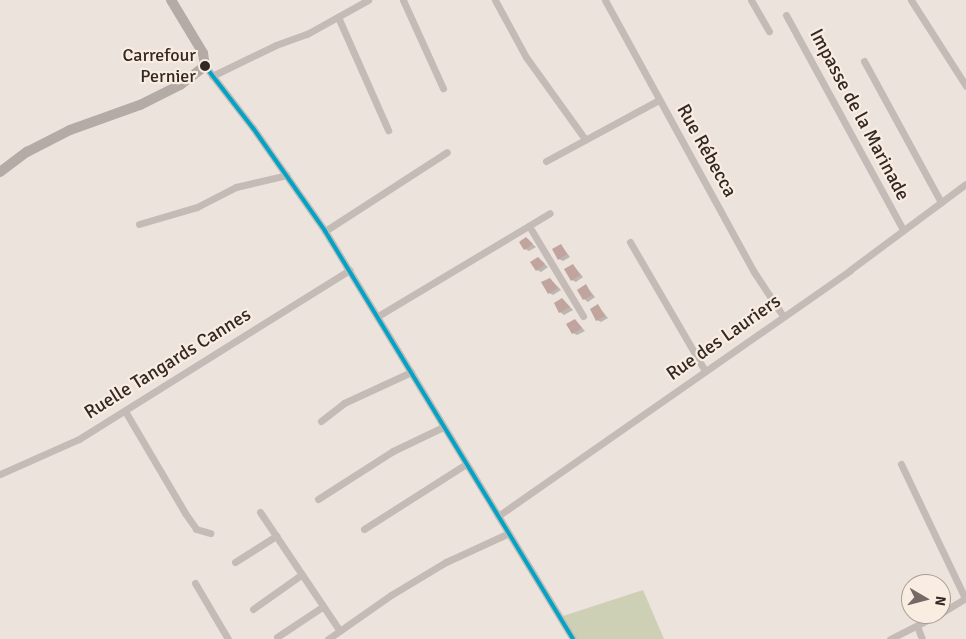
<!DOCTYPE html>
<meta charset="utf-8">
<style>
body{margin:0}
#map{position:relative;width:966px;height:639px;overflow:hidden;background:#ece3dc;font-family:Signika,sans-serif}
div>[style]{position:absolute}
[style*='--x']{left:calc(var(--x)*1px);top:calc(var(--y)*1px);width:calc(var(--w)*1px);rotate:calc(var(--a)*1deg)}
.green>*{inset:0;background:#ced0b6}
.shadow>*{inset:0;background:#0003}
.building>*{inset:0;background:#c0a49d}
.street>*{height:7px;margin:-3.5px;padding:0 3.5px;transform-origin:3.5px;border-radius:3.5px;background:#c4bbb6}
.secondary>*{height:10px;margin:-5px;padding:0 5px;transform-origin:5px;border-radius:5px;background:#b5aba6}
.bus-1>*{height:4px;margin:-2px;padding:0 2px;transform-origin:2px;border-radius:2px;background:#03a3c6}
.dots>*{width:14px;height:14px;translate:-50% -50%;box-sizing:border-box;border:2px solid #f9ede2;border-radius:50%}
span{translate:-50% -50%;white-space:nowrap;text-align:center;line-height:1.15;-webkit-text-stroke:4.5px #f9ede2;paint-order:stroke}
.bus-label{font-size:18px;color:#342825}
.right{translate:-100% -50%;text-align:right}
.street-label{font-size:19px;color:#342825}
.north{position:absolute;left:901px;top:574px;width:50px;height:50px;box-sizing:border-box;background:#f9ede2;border:1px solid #aa9e96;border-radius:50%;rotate:98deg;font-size:14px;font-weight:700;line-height:20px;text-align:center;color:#342825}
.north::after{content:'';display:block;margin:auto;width:18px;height:22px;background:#746965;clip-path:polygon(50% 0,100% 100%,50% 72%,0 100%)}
</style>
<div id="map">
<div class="green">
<div style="clip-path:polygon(643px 590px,664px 639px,577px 639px,563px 616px)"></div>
</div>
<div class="shadow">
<div style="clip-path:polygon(526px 239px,536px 247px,529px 251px,525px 249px)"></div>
<div style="clip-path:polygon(561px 245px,570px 257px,563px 261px,559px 259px)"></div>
<div style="clip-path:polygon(538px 258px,548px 267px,541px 272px,537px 270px)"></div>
<div style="clip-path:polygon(573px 265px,583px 277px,576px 282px,572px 280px)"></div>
<div style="clip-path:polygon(550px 279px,561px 290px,553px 295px,549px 293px)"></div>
<div style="clip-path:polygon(586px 286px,595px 297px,588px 302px,584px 299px)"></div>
<div style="clip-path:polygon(562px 299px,573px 310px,564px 315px,560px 312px)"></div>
<div style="clip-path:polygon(598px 306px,608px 318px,601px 322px,597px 320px)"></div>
<div style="clip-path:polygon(575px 320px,585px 331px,577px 335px,573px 333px)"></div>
</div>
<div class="building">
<div style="clip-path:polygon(526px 237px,533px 244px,524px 250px,519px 242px)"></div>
<div style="clip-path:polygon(561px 244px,567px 254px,558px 260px,552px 249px)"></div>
<div style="clip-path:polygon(538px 257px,545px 264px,536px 271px,530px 262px)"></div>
<div style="clip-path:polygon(573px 264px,580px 275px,571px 281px,564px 269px)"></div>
<div style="clip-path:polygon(550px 278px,558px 288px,548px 294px,541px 282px)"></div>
<div style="clip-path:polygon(586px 284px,592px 295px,583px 300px,577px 290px)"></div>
<div style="clip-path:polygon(562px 298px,570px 307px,559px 313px,554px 303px)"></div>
<div style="clip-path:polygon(598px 304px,605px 316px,596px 321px,590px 309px)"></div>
<div style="clip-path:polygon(575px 319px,582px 328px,572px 334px,566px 324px)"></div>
</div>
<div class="street">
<div style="--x:403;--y:0;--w:97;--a:65.6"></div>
<div style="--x:495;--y:0;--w:65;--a:61.5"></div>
<div style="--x:526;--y:57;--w:101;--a:54.3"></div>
<div style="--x:605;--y:0;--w:310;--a:61.3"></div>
<div style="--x:754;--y:272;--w:53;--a:56.6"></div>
<div style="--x:751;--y:0;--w:36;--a:60"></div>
<div style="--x:911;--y:0;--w:102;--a:57.4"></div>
<div style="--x:786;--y:15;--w:245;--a:61.4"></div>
<div style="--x:338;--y:17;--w:124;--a:66.1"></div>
<div style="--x:864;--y:61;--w:161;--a:61.4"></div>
<div style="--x:205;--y:66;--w:78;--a:52.3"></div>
<div style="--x:253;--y:128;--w:126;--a:55"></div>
<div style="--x:325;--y:231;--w:477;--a:58.7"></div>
<div style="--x:212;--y:76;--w:71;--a:-25.8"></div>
<div style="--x:276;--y:45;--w:33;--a:-20"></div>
<div style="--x:307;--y:34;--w:70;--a:-29.1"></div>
<div style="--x:546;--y:161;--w:128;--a:-28.4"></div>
<div style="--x:139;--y:224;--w:60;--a:-16.3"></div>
<div style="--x:197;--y:207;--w:44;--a:-27.1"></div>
<div style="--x:236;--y:187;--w:52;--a:-13.2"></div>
<div style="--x:529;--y:226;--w:105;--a:59"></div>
<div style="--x:325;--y:231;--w:145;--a:-32.9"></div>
<div style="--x:630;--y:242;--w:149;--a:59.8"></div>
<div style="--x:378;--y:316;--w:200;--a:-30.9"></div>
<div style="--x:125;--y:411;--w:118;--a:59.5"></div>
<div style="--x:185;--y:513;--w:19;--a:55"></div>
<div style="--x:196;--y:529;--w:15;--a:16"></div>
<div style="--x:321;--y:421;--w:29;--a:-38"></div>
<div style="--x:344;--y:403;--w:74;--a:-24.8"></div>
<div style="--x:901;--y:464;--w:148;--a:64.5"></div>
<div style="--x:0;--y:474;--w:86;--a:-23.9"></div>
<div style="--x:79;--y:439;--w:319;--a:-32"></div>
<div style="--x:318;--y:499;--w:89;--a:-32.6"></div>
<div style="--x:393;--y:451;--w:55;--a:-25.6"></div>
<div style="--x:260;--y:512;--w:143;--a:56.1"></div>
<div style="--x:498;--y:516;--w:429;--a:-34.9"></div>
<div style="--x:850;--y:270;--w:144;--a:-36.6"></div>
<div style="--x:364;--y:529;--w:121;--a:-32.5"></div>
<div style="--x:235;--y:562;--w:49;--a:-32.4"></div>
<div style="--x:195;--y:583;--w:65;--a:59.5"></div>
<div style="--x:253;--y:609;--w:59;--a:-35.3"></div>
<div style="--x:941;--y:613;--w:29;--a:-31"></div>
<div style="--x:917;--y:626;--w:14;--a:69"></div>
<div style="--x:277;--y:637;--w:54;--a:-33.7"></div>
<div style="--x:328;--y:639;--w:77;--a:-34.9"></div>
<div style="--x:391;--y:595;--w:64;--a:-31"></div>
<div style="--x:446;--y:562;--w:67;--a:-24.7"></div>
<div style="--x:890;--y:639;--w:55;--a:-27"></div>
</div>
<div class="secondary">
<div style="--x:0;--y:172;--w:34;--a:-37"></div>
<div style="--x:27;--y:152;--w:48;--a:-27.1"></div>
<div style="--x:70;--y:130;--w:74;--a:-19.7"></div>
<div style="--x:140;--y:105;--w:45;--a:-26.6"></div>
<div style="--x:180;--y:85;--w:31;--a:-37"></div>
<div style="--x:205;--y:66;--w:13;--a:-99"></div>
<div style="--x:203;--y:53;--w:62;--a:-121.1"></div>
</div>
<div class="bus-1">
<div style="--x:205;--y:66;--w:78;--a:52.3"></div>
<div style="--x:253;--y:128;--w:126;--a:55"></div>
<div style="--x:325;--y:231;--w:477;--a:58.7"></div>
</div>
<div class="dots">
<div style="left:205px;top:66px;background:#342825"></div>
</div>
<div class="bus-label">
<span class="right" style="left:196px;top:66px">Carrefour<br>Pernier</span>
</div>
<div class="street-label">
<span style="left:859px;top:115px;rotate:62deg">Impasse de la Marinade</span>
<span style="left:706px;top:151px;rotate:61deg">Rue Rébecca</span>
<span style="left:724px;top:338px;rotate:-35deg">Rue des Lauriers</span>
<span style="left:168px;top:364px;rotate:-32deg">Ruelle Tangards Cannes</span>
</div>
<div class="north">N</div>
</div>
